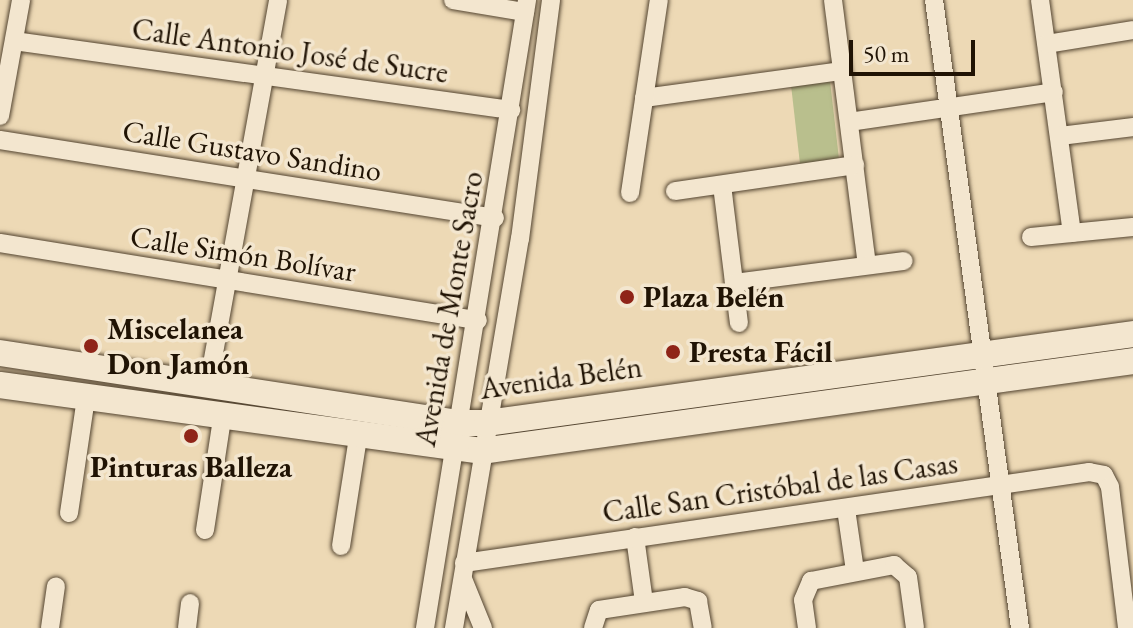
<!DOCTYPE html>
<meta charset="utf-8">
<style>
body{margin:0}
#map{position:relative;width:1133px;height:628px;overflow:hidden;background:#edd9b5;font-family:"EB Garamond",serif}
div>[style]{position:absolute}
[style*='--x']{left:calc(var(--x)*1px);top:calc(var(--y)*1px);width:calc(var(--w)*1px);rotate:calc(var(--a)*1deg)}
.green>*{inset:0;background:#b9bf8d}
.roads{filter:drop-shadow(0 0 2px #534430) drop-shadow(0 0 2px #534430)}
.street>*{height:18px;margin:-9px;padding:0 9px;transform-origin:9px;border-radius:9px;background:#f3e6cf}
.secondary>*{height:26px;margin:-13px;padding:0 13px;transform-origin:13px;border-radius:13px;background:#f3e6cf}
.dots>*{width:22px;height:22px;translate:-50% -50%;box-sizing:border-box;border:4px solid #f3e6cf;border-radius:50%}
span{translate:-50% -50%;white-space:nowrap;text-align:center;line-height:1.15;-webkit-text-stroke:7px #f3e6cf;paint-order:stroke}
.street-label{font-size:30px;color:#201304}
.poi-label{font-size:30px;color:#201304;font-weight:700}
.left{translate:0 -50%;text-align:left}
.scale{position:absolute;left:849px;top:40px;width:126px;height:36px;box-sizing:border-box;border:4px solid #201304;border-top:0;padding-left:10px;font-size:24px;line-height:28px;white-space:nowrap;color:#201304;-webkit-text-stroke:6px #f3e6cf;paint-order:stroke}
</style>
<div id="map">
<div class="green">
<div style="clip-path:polygon(830px 81px,839px 159px,800px 164px,791px 85px)"></div>
</div>
<div class="roads">
<div class="street">
<div style="--x:453;--y:0;--w:73;--a:9.5"></div>
<div style="--x:833;--y:0;--w:267;--a:82.7"></div>
<div style="--x:934;--y:0;--w:634;--a:82.2"></div>
<div style="--x:1040;--y:0;--w:235;--a:82.2"></div>
<div style="--x:14;--y:41;--w:502;--a:7.9"></div>
<div style="--x:1047;--y:44;--w:87;--a:-9.2"></div>
<div style="--x:644;--y:98;--w:200;--a:-7.8"></div>
<div style="--x:0;--y:116;--w:118;--a:-79.7"></div>
<div style="--x:849;--y:122;--w:207;--a:-8.3"></div>
<div style="--x:1060;--y:136;--w:74;--a:-7"></div>
<div style="--x:0;--y:140;--w:501;--a:8.95"></div>
<div style="--x:722;--y:185;--w:139;--a:83"></div>
<div style="--x:675;--y:191;--w:182;--a:-8.2"></div>
<div style="--x:630;--y:193;--w:195;--a:-81.5"></div>
<div style="--x:1031;--y:237;--w:102;--a:-5.6"></div>
<div style="--x:0;--y:243;--w:484;--a:9.2"></div>
<div style="--x:734;--y:283;--w:171;--a:-7.4"></div>
<div style="--x:208;--y:386;--w:392;--a:-79.7"></div>
<div style="--x:846;--y:509;--w:63;--a:81.7"></div>
<div style="--x:69;--y:513;--w:116;--a:-81.6"></div>
<div style="--x:205;--y:530;--w:112;--a:-81.3"></div>
<div style="--x:635;--y:537;--w:66;--a:82.1"></div>
<div style="--x:341;--y:546;--w:109;--a:-81.1"></div>
<div style="--x:464;--y:563;--w:632;--a:-8.28"></div>
<div style="--x:1089;--y:472;--w:15;--a:11"></div>
<div style="--x:1104;--y:475;--w:13;--a:63"></div>
<div style="--x:1110;--y:487;--w:142;--a:83.1"></div>
<div style="--x:463;--y:579;--w:53;--a:67.8"></div>
<div style="--x:50;--y:628;--w:42;--a:-81.9"></div>
<div style="--x:187;--y:628;--w:25;--a:-83"></div>
<div style="--x:425;--y:628;--w:636;--a:-80.77"></div>
<div style="--x:454;--y:628;--w:395;--a:-80.4"></div>
<div style="--x:520;--y:239;--w:241;--a:-82.6"></div>
<div style="--x:593;--y:628;--w:19;--a:-72"></div>
<div style="--x:599;--y:610;--w:87;--a:-8.6"></div>
<div style="--x:685;--y:597;--w:14;--a:17"></div>
<div style="--x:698;--y:601;--w:27;--a:80"></div>
<div style="--x:807;--y:628;--w:28;--a:-98"></div>
<div style="--x:803;--y:600;--w:21;--a:-67"></div>
<div style="--x:811;--y:581;--w:85;--a:-10.9"></div>
<div style="--x:894;--y:565;--w:18;--a:41"></div>
<div style="--x:908;--y:577;--w:51;--a:82.2"></div>
</div>
<div class="secondary">
<div style="--x:0;--y:353;--w:462;--a:8.7"></div>
<div style="--x:457;--y:423;--w:30;--a:0"></div>
<div style="--x:487;--y:423;--w:652;--a:-7.84"></div>
<div style="--x:0;--y:385;--w:486;--a:7.8"></div>
<div style="--x:481;--y:451;--w:658;--a:-7.86"></div>
</div>
</div>
<div class="dots">
<div style="left:627px;top:297px;background:#8f2418"></div>
<div style="left:91px;top:346px;background:#8f2418"></div>
<div style="left:673px;top:352px;background:#8f2418"></div>
<div style="left:191px;top:436px;background:#8f2418"></div>
</div>
<div class="street-label">
<span style="left:290px;top:51px;rotate:8deg">Calle Antonio José de Sucre</span>
<span style="left:252px;top:151px;rotate:9deg">Calle Gustavo Sandino</span>
<span style="left:243px;top:254px;rotate:9deg">Calle Simón Bolívar</span>
<span style="left:449px;top:309px;rotate:-80deg">Avenida de Monte Sacro</span>
<span style="left:561px;top:378px;rotate:-8deg">Avenida Belén</span>
<span style="left:780px;top:488px;rotate:-8deg">Calle San Cristóbal de las Casas</span>
</div>
<div class="poi-label">
<span class="left" style="left:643px;top:297px">Plaza Belén</span>
<span class="left" style="left:107px;top:346px">Miscelanea<br>Don Jamón</span>
<span class="left" style="left:689px;top:352px">Presta Fácil</span>
<span style="left:191px;top:467px">Pinturas Balleza</span>
</div>
<div class="scale">50 m</div>
</div>
